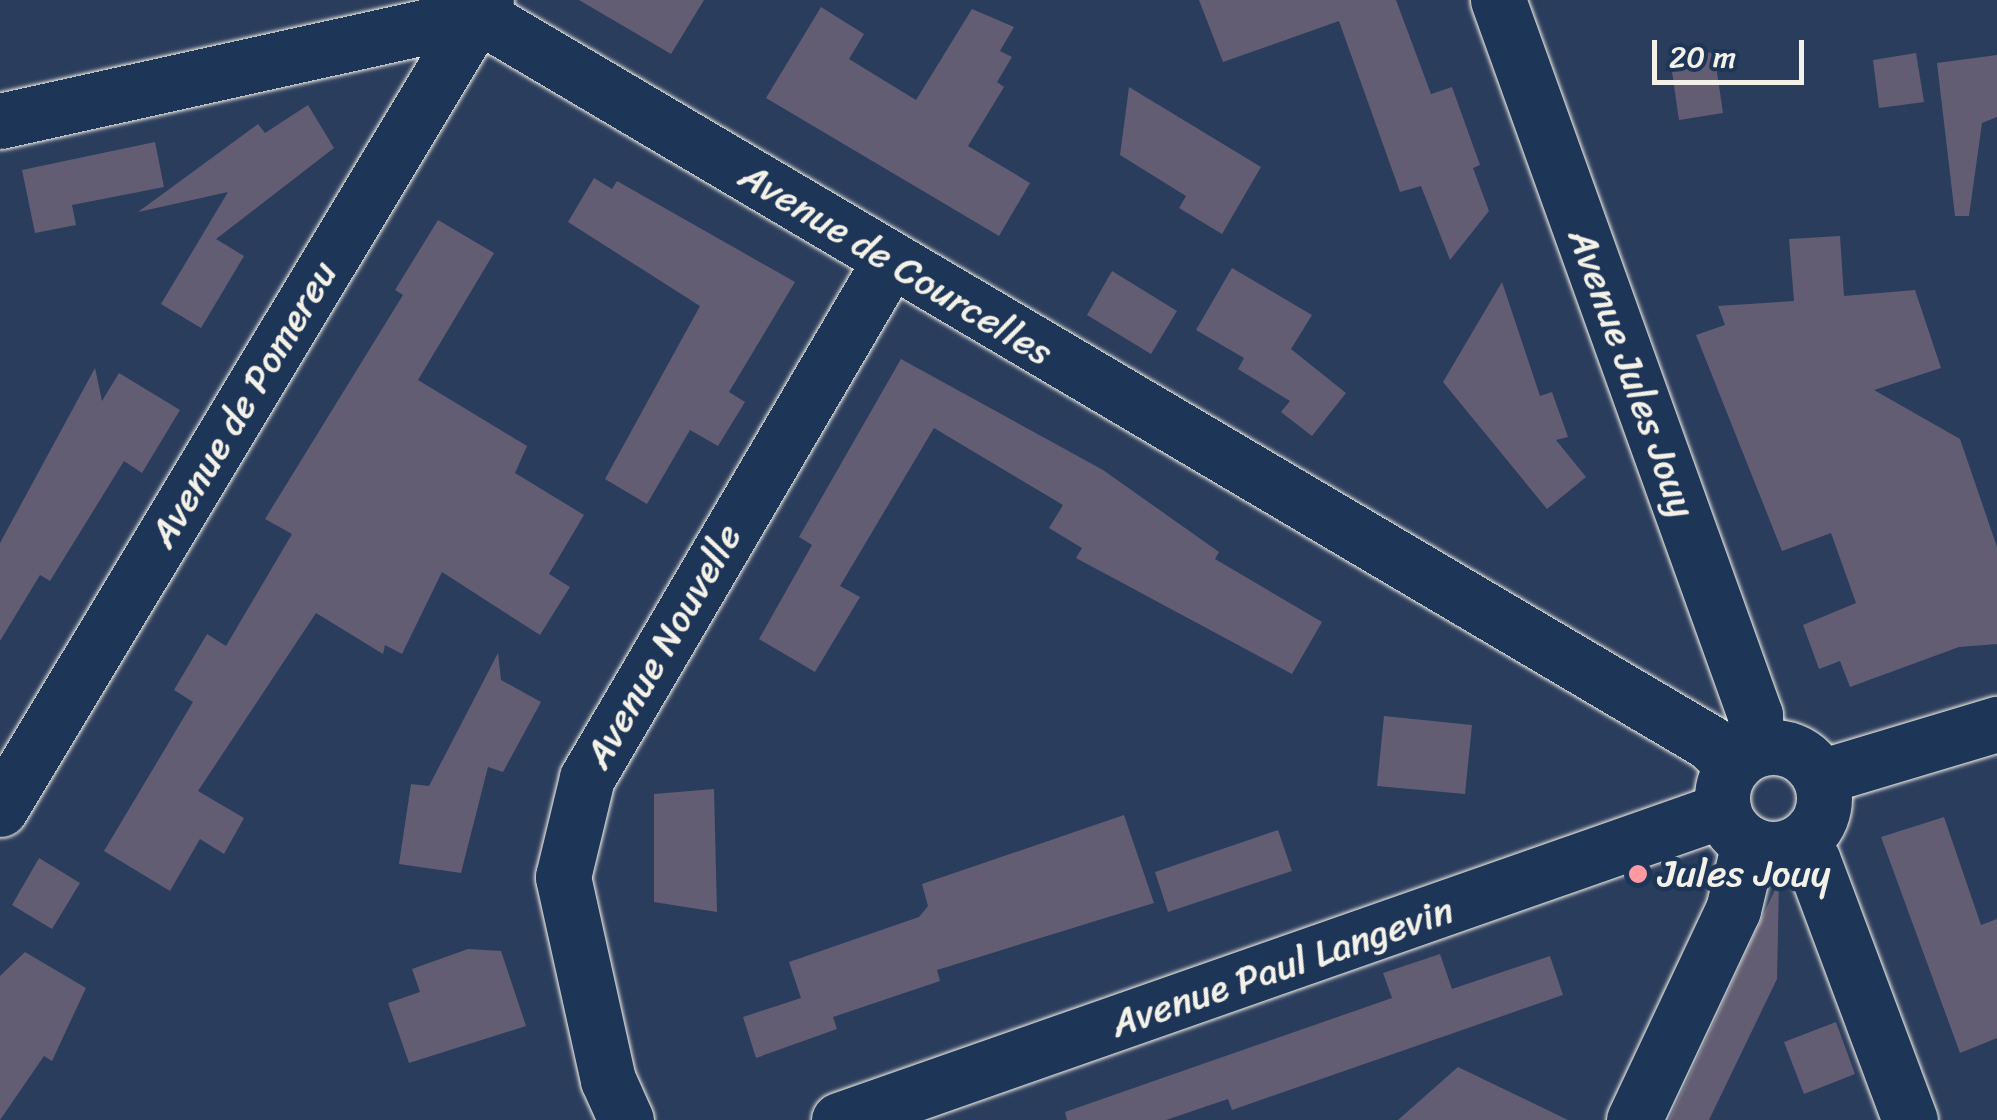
<!DOCTYPE html>
<style>
body{margin:0}
#map{position:relative;width:1997px;height:1120px;overflow:hidden;background:#2b3d5c;font-family:Sriracha,sans-serif}
div>[style]{position:absolute}
[style*='--x']{left:calc(var(--x)*1px);top:calc(var(--y)*1px);width:calc(var(--w)*1px);rotate:calc(var(--a)*1deg)}
.building>*{inset:0;background:#625d72}
.roads{filter:drop-shadow(0 0 2px #f4f1e8) drop-shadow(0 0 2px #f4f1e8)}
.minor>*{height:55px;margin:-27.5px;padding:0 27.5px;transform-origin:27.5px;border-radius:27.5px;background:#1d3557}
.minor>.ring{margin:-27.5px;padding:0;box-sizing:content-box;background:none;border:55px solid #1d3557;border-radius:50%}
.dots>*{width:28px;height:28px;translate:-50% -50%;box-sizing:border-box;border:5px solid #1d3557;border-radius:50%}
span{translate:-50% -50%;white-space:nowrap;text-align:center;line-height:1.15;-webkit-text-stroke:9px #1d3557;paint-order:stroke}
.street-label{font-size:38px;color:#f4f1e8}
.poi-label{font-size:38px;color:#f4f1e8}
.left{translate:0 -50%;text-align:left}
.scale{position:absolute;left:1652px;top:40px;width:152px;height:45px;box-sizing:border-box;border:5px solid #f4f1e8;border-top:0;padding-left:12px;font-size:30px;line-height:35px;white-space:nowrap;color:#f4f1e8;-webkit-text-stroke:8px #1d3557;paint-order:stroke}
</style>
<div id="map">
<div class="building">
<div style="clip-path:polygon(579px 0,704px 0,671px 54px)"></div>
<div style="clip-path:polygon(1199px 0,1396px 0,1431px 94px,1452px 87px,1480px 165px,1473px 168px,1489px 211px,1450px 260px,1421px 186px,1400px 192px,1339px 21px,1223px 62px)"></div>
<div style="clip-path:polygon(821px 7px,864px 34px,849px 59px,916px 100px,972px 9px,1014px 27px,1000px 51px,1012px 57px,997px 82px,1004px 87px,968px 146px,1030px 183px,999px 236px,766px 98px)"></div>
<div style="clip-path:polygon(1714px 52px,1723px 113px,1679px 120px,1670px 58px)"></div>
<div style="clip-path:polygon(1916px 53px,1924px 102px,1879px 108px,1873px 60px)"></div>
<div style="clip-path:polygon(1997px 55px,1997px 117px,1982px 123px,1969px 216px,1955px 216px,1937px 63px)"></div>
<div style="clip-path:polygon(1129px 87px,1261px 167px,1222px 234px,1179px 208px,1186px 196px,1120px 155px)"></div>
<div style="clip-path:polygon(308px 105px,334px 148px,216px 239px,244px 256px,201px 328px,161px 304px,228px 192px,138px 212px,258px 124px,265px 133px)"></div>
<div style="clip-path:polygon(155px 142px,164px 187px,72px 205px,76px 225px,35px 233px,22px 170px)"></div>
<div style="clip-path:polygon(594px 178px,612px 189px,617px 181px,795px 282px,729px 392px,745px 402px,718px 446px,690px 430px,647px 504px,605px 479px,700px 306px,568px 222px)"></div>
<div style="clip-path:polygon(438px 220px,494px 253px,418px 380px,527px 446px,515px 473px,584px 515px,549px 574px,570px 587px,540px 635px,442px 572px,402px 654px,385px 645px,383px 654px,316px 613px,198px 791px,244px 818px,224px 854px,200px 839px,170px 891px,104px 851px,193px 702px,174px 690px,207px 634px,226px 646px,292px 534px,265px 519px,403px 295px,395px 290px)"></div>
<div style="clip-path:polygon(1840px 236px,1844px 296px,1915px 290px,1941px 368px,1874px 390px,1960px 439px,1997px 547px,1997px 644px,1959px 647px,1850px 687px,1840px 661px,1819px 669px,1803px 625px,1856px 603px,1831px 533px,1782px 551px,1696px 335px,1725px 325px,1718px 306px,1794px 301px,1789px 239px)"></div>
<div style="clip-path:polygon(1232px 268px,1312px 315px,1291px 349px,1346px 393px,1312px 436px,1281px 412px,1290px 401px,1238px 369px,1244px 358px,1196px 330px)"></div>
<div style="clip-path:polygon(1112px 271px,1177px 311px,1151px 354px,1087px 315px)"></div>
<div style="clip-path:polygon(1502px 282px,1540px 396px,1552px 392px,1568px 437px,1556px 440px,1586px 477px,1547px 509px,1443px 382px)"></div>
<div style="clip-path:polygon(901px 359px,1103px 470px,1219px 552px,1215px 559px,1322px 622px,1292px 674px,1076px 558px,1082px 548px,1049px 528px,1063px 505px,934px 428px,840px 586px,860px 597px,815px 672px,759px 639px,812px 545px,799px 537px)"></div>
<div style="clip-path:polygon(95px 368px,102px 401px,119px 373px,180px 410px,142px 473px,124px 461px,50px 581px,40px 575px,0 641px,0 543px)"></div>
<div style="clip-path:polygon(498px 653px,501px 680px,541px 702px,503px 772px,488px 767px,461px 873px,399px 864px,411px 784px,429px 786px)"></div>
<div style="clip-path:polygon(1384px 716px,1472px 725px,1465px 794px,1377px 786px)"></div>
<div style="clip-path:polygon(714px 789px,717px 912px,654px 902px,654px 794px)"></div>
<div style="clip-path:polygon(1124px 815px,1154px 903px,937px 970px,940px 981px,833px 1017px,837px 1029px,756px 1058px,743px 1017px,801px 998px,789px 962px,919px 917px,928px 906px,922px 884px)"></div>
<div style="clip-path:polygon(1944px 817px,1981px 925px,1997px 919px,1997px 1038px,1960px 1053px,1881px 837px)"></div>
<div style="clip-path:polygon(1278px 830px,1292px 871px,1168px 912px,1155px 872px)"></div>
<div style="clip-path:polygon(39px 858px,80px 883px,52px 929px,12px 905px)"></div>
<div style="clip-path:polygon(1779px 881px,1777px 979px,1709px 1120px,1669px 1120px)"></div>
<div style="clip-path:polygon(468px 949px,501px 951px,526px 1026px,409px 1063px,388px 1003px,420px 992px,412px 969px)"></div>
<div style="clip-path:polygon(25px 952px,86px 988px,52px 1061px,44px 1056px,0 1120px,0 976px)"></div>
<div style="clip-path:polygon(1440px 954px,1452px 989px,1550px 956px,1563px 995px,1232px 1110px,1228px 1099px,1166px 1120px,1067px 1120px,1065px 1112px,1392px 998px,1383px 973px)"></div>
<div style="clip-path:polygon(1836px 1022px,1855px 1074px,1804px 1094px,1784px 1042px)"></div>
<div style="clip-path:polygon(1458px 1067px,1568px 1120px,1398px 1120px)"></div>
</div>
<div class="roads">
<div class="minor">
<div style="--x:1498;--y:0;--w:760;--a:70.23"></div>
<div style="--x:1755;--y:715;--w:34;--a:88"></div>
<div style="--x:0;--y:121;--w:490;--a:-12.5"></div>
<div style="--x:478;--y:15;--w:1430;--a:30.57"></div>
<div style="--x:1709;--y:742;--w:33;--a:44"></div>
<div class="ring" style="left:1722px;top:747px;width:47px;height:47px"></div>
<div style="--x:1820;--y:777;--w:185;--a:-16.7"></div>
<div style="--x:0;--y:809;--w:944;--a:-59.01"></div>
<div style="--x:1797;--y:844;--w:23;--a:47"></div>
<div style="--x:1813;--y:861;--w:277;--a:69.5"></div>
<div style="--x:626;--y:1120;--w:44;--a:-114.2"></div>
<div style="--x:608;--y:1080;--w:208;--a:-102.5"></div>
<div style="--x:563;--y:877;--w:102;--a:-76.4"></div>
<div style="--x:587;--y:778;--w:598;--a:-59.66"></div>
<div style="--x:839;--y:1120;--w:937;--a:-19.32"></div>
<div style="--x:1634;--y:1120;--w:232;--a:-64.8"></div>
<div style="--x:1733;--y:910;--w:69;--a:-76.6"></div>
</div>
</div>
<div class="dots">
<div style="left:1638px;top:874px;background:#ff9aa2"></div>
</div>
<div class="street-label">
<span style="left:896px;top:264px;rotate:31deg">Avenue de Courcelles</span>
<span style="left:1632px;top:373px;rotate:70deg">Avenue Jules Jouy</span>
<span style="left:243px;top:404px;rotate:-59deg">Avenue de Pomereu</span>
<span style="left:663px;top:646px;rotate:-60deg">Avenue Nouvelle</span>
<span style="left:1282px;top:967px;rotate:-19deg">Avenue Paul Langevin</span>
</div>
<div class="poi-label">
<span class="left" style="left:1658px;top:874px">Jules Jouy</span>
</div>
<div class="scale">20 m</div>
</div>
